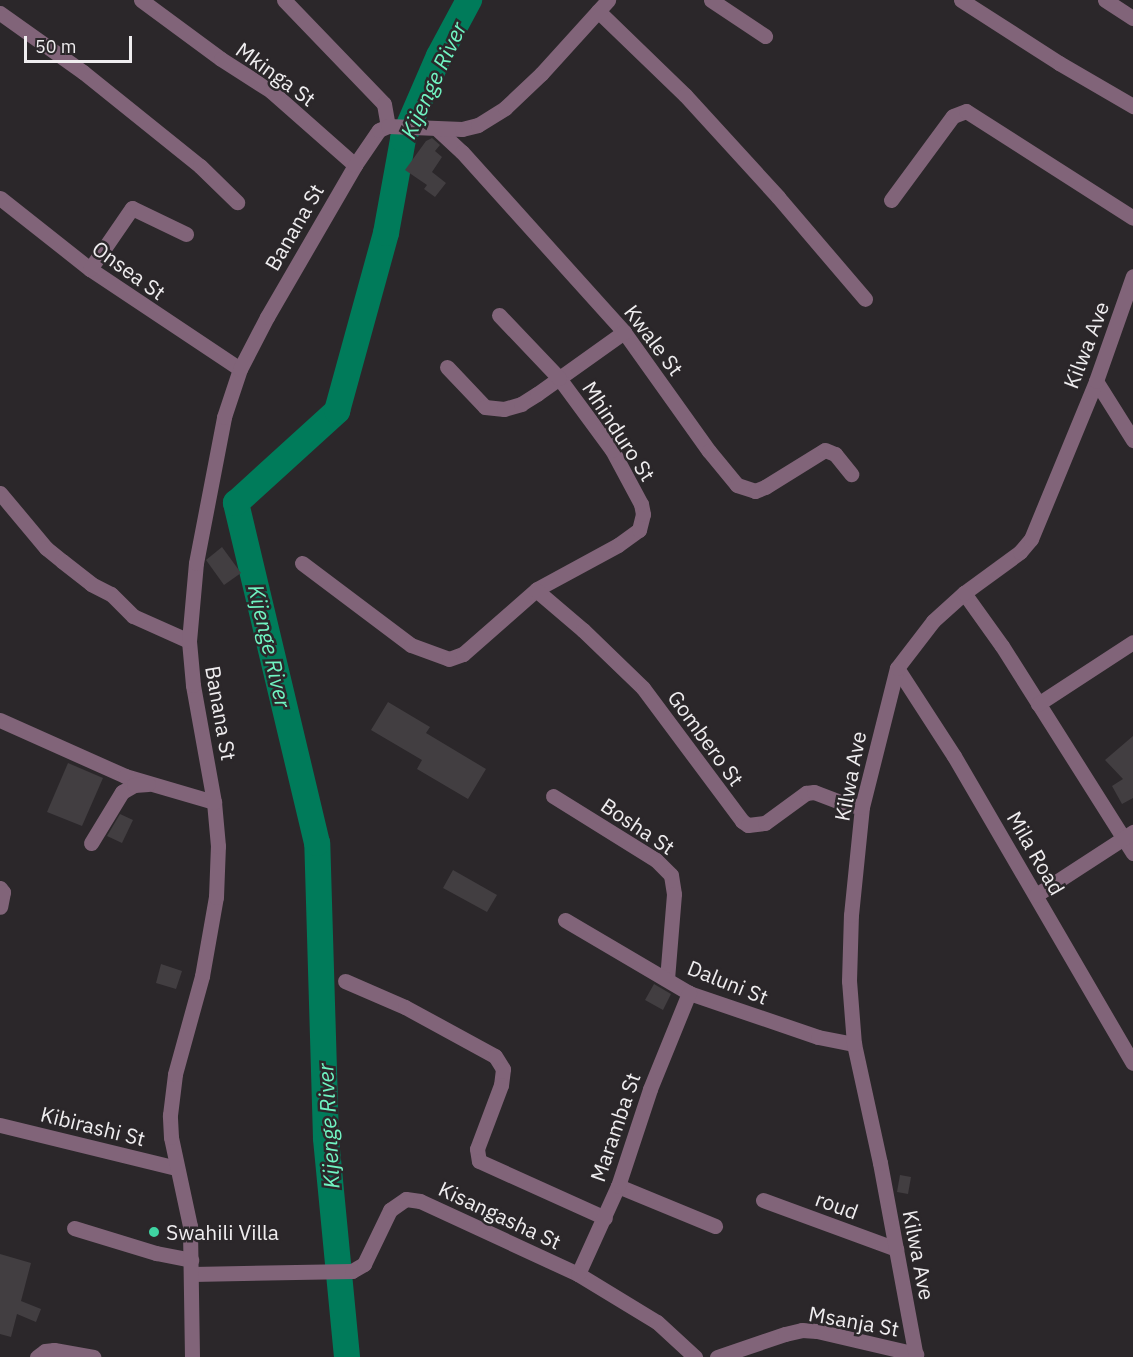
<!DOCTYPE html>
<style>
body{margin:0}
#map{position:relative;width:1133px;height:1357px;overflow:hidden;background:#2b272a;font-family:"IBM Plex Sans",sans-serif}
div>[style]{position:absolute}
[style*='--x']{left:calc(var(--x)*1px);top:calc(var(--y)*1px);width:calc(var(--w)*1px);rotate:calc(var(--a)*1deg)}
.river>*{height:26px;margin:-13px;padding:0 13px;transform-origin:13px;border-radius:13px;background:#007b5a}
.building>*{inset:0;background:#423e41}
.minor>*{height:15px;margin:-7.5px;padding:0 7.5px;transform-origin:7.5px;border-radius:7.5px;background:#816479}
.dots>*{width:16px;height:16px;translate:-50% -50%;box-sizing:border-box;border:3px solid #2b272a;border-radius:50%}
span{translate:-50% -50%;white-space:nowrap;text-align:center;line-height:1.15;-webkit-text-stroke:5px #2b272a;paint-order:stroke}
.street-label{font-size:21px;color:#efedef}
.poi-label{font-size:21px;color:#efedef}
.left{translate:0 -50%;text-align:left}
.water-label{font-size:22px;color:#70f4c2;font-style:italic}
.scale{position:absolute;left:24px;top:36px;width:108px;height:27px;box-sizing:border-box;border:3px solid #efedef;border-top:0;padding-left:8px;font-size:18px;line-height:21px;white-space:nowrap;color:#efedef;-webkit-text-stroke:4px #2b272a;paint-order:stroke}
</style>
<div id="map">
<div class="river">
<div style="--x:347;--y:1357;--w:220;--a:-95.5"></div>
<div style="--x:326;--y:1138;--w:295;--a:-91.7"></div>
<div style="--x:317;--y:843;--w:350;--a:-103.4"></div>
<div style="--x:236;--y:503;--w:137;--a:-42.3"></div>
<div style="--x:337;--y:411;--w:185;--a:-74.6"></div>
<div style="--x:386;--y:233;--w:96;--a:-79.7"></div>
<div style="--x:403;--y:139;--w:90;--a:-66.6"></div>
<div style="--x:439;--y:56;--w:64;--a:-61.8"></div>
</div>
<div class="building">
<div style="clip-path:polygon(432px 138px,440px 145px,435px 151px,442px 157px,432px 172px,446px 183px,435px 197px,424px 189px,427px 185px,405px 170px,426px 141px)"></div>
<div style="clip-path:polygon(222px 547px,241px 573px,224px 585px,206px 560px)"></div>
<div style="clip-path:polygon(388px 702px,430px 727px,426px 733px,486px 769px,468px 799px,417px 769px,422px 760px,371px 730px)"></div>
<div style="clip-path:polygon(1133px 736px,1133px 798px,1122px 804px,1112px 786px,1123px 779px,1105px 760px)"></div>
<div style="clip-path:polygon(68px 763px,103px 778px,82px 826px,47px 812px)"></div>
<div style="clip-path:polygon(120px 814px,133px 820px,122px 843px,107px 836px)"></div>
<div style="clip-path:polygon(453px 870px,497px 895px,487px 912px,443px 888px)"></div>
<div style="clip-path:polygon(161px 964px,182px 971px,176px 989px,156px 983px)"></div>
<div style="clip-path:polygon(654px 984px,671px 994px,663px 1010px,645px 1000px)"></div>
<div style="clip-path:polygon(900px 1175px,911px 1177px,908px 1194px,897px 1192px)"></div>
<div style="clip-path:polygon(0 1254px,31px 1263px,21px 1301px,41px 1309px,36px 1322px,17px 1314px,11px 1337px,0 1334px)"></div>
</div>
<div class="minor">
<div style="--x:141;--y:0;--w:99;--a:36.4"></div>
<div style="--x:221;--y:59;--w:59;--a:32.6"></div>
<div style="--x:271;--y:91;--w:112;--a:41.4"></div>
<div style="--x:284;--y:0;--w:144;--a:46.1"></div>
<div style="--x:384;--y:104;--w:22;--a:80"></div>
<div style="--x:711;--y:0;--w:65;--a:33.7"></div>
<div style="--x:961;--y:0;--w:117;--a:32.7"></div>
<div style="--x:1059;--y:63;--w:86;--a:30.2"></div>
<div style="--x:1105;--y:0;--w:33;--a:33"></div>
<div style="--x:598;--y:11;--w:121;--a:44"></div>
<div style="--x:685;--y:95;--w:138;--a:47.6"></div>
<div style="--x:778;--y:197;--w:134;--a:49.5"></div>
<div style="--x:0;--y:13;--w:102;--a:35.4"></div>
<div style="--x:83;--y:72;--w:150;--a:38.8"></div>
<div style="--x:200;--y:166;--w:52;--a:44.2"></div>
<div style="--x:436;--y:128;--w:35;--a:43"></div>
<div style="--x:462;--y:152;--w:242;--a:48"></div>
<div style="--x:624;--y:332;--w:146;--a:54.5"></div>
<div style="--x:709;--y:451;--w:44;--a:50.5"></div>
<div style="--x:737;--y:485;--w:19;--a:18"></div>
<div style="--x:755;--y:491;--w:11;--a:-22"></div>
<div style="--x:765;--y:487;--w:70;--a:-31.7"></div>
<div style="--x:825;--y:450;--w:11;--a:22"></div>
<div style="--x:835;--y:454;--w:26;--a:51"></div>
<div style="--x:0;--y:198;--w:115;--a:38.3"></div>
<div style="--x:90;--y:269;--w:180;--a:33.7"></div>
<div style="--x:891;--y:200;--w:104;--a:-53.6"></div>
<div style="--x:953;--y:116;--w:14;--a:-21"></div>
<div style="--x:966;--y:111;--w:198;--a:32.6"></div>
<div style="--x:90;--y:269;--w:74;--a:-55.5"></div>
<div style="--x:132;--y:208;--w:60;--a:25.7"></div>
<div style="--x:447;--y:367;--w:55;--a:46.5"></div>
<div style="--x:485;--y:407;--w:19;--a:6"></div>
<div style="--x:504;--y:409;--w:18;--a:-16"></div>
<div style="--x:521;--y:404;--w:19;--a:-32"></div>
<div style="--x:537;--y:394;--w:107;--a:-35.5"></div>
<div style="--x:1096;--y:381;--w:70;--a:57.9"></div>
<div style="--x:0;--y:493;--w:72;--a:50.1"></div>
<div style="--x:46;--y:548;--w:21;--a:39"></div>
<div style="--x:62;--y:561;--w:37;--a:38"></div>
<div style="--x:91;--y:584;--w:22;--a:27"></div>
<div style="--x:111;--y:594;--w:31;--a:45"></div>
<div style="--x:133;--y:616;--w:61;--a:24.1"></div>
<div style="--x:302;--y:563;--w:136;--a:37"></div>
<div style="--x:411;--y:645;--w:40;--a:20.2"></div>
<div style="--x:449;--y:659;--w:15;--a:-20"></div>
<div style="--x:463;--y:654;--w:98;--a:-41.3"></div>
<div style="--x:537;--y:589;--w:92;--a:-28.5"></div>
<div style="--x:618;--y:545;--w:26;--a:-36"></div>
<div style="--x:639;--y:530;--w:16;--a:-76"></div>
<div style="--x:643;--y:514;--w:10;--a:-101"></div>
<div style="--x:641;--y:504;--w:61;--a:-118.2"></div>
<div style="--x:612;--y:450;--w:89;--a:-126.4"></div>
<div style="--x:559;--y:378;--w:87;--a:-133.6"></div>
<div style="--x:536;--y:590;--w:62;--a:40.4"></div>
<div style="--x:583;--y:630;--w:83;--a:44"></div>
<div style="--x:643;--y:688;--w:166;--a:53.3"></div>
<div style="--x:742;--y:821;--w:7;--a:34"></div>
<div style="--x:748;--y:825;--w:17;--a:-7"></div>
<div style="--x:765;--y:823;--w:51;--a:-36.2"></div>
<div style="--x:806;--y:793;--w:8;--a:-7"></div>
<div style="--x:814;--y:792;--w:33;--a:21"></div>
<div style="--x:845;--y:804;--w:17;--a:10"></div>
<div style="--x:964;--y:593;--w:65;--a:54.4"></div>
<div style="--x:1002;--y:646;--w:245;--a:57.7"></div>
<div style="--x:897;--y:668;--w:105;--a:57.1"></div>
<div style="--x:954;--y:756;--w:355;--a:59.8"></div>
<div style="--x:1038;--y:704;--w:113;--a:-33.1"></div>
<div style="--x:0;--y:720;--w:137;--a:24.1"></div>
<div style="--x:125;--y:776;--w:93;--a:16.3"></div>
<div style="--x:553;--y:796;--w:121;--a:31.9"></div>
<div style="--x:656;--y:860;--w:21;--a:45"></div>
<div style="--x:671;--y:875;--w:19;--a:81"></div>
<div style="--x:674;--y:894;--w:85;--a:94.7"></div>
<div style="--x:91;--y:843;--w:60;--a:-58.7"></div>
<div style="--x:122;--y:792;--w:14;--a:-30"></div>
<div style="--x:134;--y:785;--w:14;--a:-4"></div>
<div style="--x:0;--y:888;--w:5;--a:53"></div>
<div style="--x:3;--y:892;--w:15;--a:101"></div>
<div style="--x:1036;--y:895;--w:116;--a:-33"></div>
<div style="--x:565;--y:920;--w:144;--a:30.5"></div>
<div style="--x:689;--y:993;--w:136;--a:18.8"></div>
<div style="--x:818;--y:1037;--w:37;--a:11"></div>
<div style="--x:345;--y:981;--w:65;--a:23.4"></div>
<div style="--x:405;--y:1007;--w:102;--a:28.6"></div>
<div style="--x:495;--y:1056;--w:15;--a:58"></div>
<div style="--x:503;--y:1069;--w:16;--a:97"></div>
<div style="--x:501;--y:1085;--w:68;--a:110.6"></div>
<div style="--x:477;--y:1149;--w:12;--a:81"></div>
<div style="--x:479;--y:1161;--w:138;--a:24.3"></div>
<div style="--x:0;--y:1125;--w:181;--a:13.7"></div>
<div style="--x:618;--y:1186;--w:105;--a:22.4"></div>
<div style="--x:763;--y:1200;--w:142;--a:20.2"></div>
<div style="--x:74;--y:1228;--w:86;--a:17"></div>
<div style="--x:156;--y:1253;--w:36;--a:11"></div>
<div style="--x:192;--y:1274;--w:160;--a:-1.1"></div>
<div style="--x:352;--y:1271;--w:14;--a:-30"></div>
<div style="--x:364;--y:1264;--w:60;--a:-64.3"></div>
<div style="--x:390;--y:1210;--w:19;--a:-35"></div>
<div style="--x:406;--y:1199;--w:14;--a:8"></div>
<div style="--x:420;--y:1201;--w:174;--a:24.8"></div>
<div style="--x:578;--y:1274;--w:92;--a:31.3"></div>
<div style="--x:657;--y:1322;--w:52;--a:42.6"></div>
<div style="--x:578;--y:1274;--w:97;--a:-65.6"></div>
<div style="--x:618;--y:1186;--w:102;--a:-71.7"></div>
<div style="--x:650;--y:1089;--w:104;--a:-67.9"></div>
<div style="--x:37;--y:1357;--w:10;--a:-37"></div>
<div style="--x:45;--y:1351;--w:9;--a:-6"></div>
<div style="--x:54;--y:1350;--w:40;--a:10"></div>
<div style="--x:192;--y:1357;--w:131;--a:-90.9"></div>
<div style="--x:190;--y:1226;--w:91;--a:-102.1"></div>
<div style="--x:171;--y:1137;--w:22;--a:-93"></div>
<div style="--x:170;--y:1115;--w:41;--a:-83"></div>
<div style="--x:175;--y:1074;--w:102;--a:-74.6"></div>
<div style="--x:202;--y:976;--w:80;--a:-80"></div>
<div style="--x:216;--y:897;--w:51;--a:-87.8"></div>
<div style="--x:218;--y:846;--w:44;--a:-95.2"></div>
<div style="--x:214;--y:802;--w:119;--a:-100.2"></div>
<div style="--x:193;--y:685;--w:44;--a:-95.2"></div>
<div style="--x:189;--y:641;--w:78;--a:-84.9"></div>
<div style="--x:196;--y:563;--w:149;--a:-79.1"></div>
<div style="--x:224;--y:417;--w:51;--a:-71.6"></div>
<div style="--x:240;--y:369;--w:59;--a:-62.6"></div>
<div style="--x:267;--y:317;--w:176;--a:-59.9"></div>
<div style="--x:355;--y:165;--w:42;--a:-55.6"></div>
<div style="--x:379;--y:130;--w:10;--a:-24"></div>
<div style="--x:388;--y:126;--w:74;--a:2.3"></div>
<div style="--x:462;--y:129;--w:16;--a:-14"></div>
<div style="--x:478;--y:125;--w:32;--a:-32"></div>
<div style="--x:505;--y:108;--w:50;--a:-43.4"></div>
<div style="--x:541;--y:74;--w:100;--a:-47.8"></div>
<div style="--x:717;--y:1357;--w:72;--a:-18.7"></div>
<div style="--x:785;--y:1334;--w:17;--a:-13"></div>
<div style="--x:802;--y:1330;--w:15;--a:4"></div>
<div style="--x:817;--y:1331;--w:102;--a:13.1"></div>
<div style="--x:916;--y:1357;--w:197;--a:-100.5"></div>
<div style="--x:880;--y:1163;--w:122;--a:-102.3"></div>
<div style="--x:854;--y:1044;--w:63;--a:-94.5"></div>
<div style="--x:849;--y:981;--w:66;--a:-88.3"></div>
<div style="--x:851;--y:915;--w:109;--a:-84.2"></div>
<div style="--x:862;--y:807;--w:143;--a:-75.9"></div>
<div style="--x:897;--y:668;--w:59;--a:-52.5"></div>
<div style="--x:933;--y:621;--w:42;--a:-42.1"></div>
<div style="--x:964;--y:593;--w:69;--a:-36.2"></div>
<div style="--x:1020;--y:552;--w:17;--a:-50"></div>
<div style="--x:1031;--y:539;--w:171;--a:-67.6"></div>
<div style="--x:1096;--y:381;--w:111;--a:-70.6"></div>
</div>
<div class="dots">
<div style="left:154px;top:1232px;background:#3fd4a2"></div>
</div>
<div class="street-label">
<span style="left:276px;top:74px;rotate:36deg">Mkinga St</span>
<span style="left:294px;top:227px;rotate:-60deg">Banana St</span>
<span style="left:129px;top:270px;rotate:36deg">Onsea St</span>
<span style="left:654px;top:340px;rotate:53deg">Kwale St</span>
<span style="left:1086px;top:345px;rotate:-69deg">Kilwa Ave</span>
<span style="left:619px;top:431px;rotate:57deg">Mhinduro St</span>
<span style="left:221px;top:713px;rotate:80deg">Banana St</span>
<span style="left:706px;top:738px;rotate:54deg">Gombero St</span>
<span style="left:850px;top:776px;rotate:-79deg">Kilwa Ave</span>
<span style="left:638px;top:826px;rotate:34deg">Bosha St</span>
<span style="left:1036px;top:853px;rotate:60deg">Mila Road</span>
<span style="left:728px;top:982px;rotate:22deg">Daluni St</span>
<span style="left:93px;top:1126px;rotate:14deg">Kibirashi St</span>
<span style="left:615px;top:1127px;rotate:-71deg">Maramba St</span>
<span style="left:837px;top:1205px;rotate:20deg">roud</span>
<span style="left:500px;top:1215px;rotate:25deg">Kisangasha St</span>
<span style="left:919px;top:1255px;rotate:79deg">Kilwa Ave</span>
<span style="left:854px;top:1321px;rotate:10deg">Msanja St</span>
</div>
<div class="poi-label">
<span class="left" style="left:166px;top:1232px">Swahili Villa</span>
</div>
<div class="water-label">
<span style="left:433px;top:80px;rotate:-65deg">Kijenge River</span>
<span style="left:270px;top:646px;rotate:77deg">Kijenge River</span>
<span style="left:328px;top:1126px;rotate:-93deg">Kijenge River</span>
</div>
<div class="scale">50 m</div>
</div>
